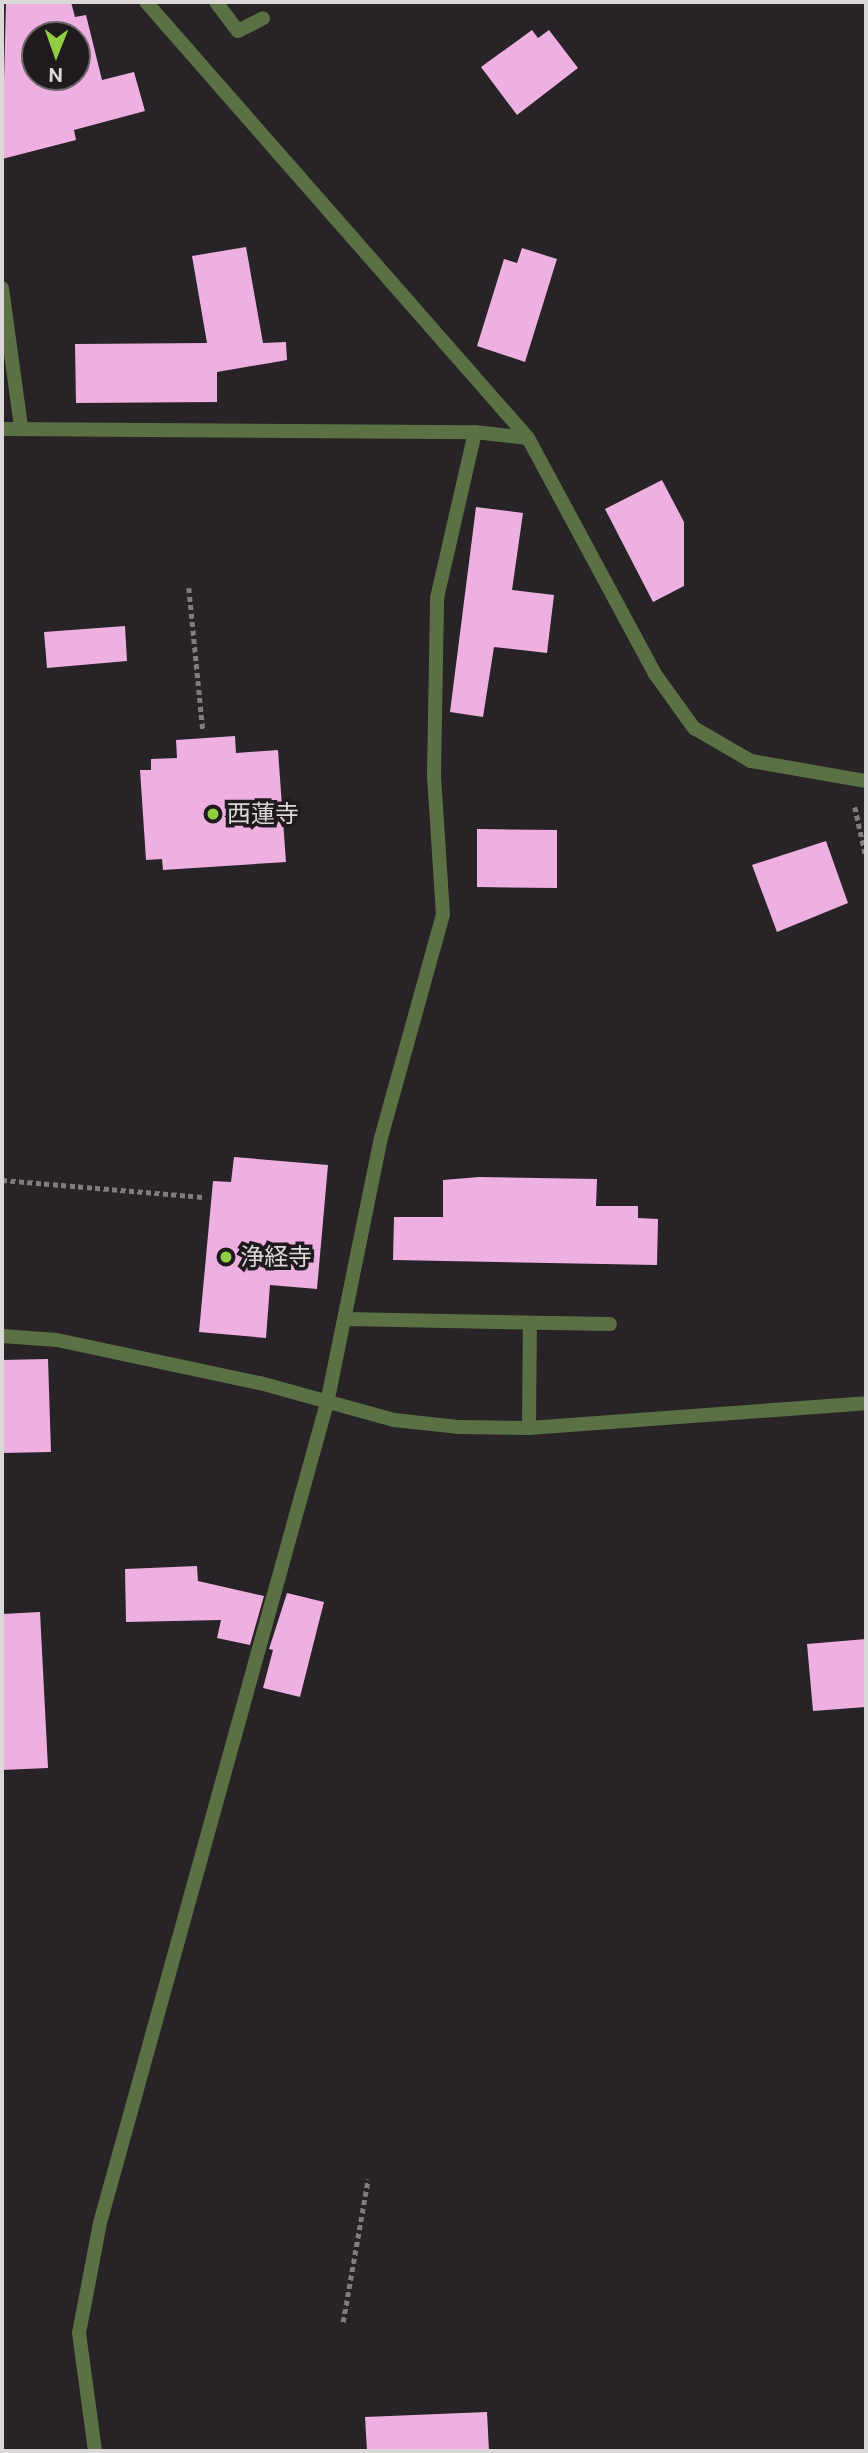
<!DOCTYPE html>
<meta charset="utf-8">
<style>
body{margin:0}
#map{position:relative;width:868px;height:2453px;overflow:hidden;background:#272326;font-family:"Public Sans","Noto Sans JP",sans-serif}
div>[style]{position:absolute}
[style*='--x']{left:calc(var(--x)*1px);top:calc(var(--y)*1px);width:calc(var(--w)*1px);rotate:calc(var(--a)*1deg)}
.building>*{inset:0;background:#eeafe1}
.path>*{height:4.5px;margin-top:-2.25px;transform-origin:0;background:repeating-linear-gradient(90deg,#807d7f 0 5px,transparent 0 8.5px)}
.service>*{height:14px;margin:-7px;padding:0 7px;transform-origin:7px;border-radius:7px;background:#5b7144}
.minor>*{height:14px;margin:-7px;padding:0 7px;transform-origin:7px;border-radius:7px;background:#5b7144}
.tertiary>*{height:14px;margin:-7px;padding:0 7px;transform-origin:7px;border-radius:7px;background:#5b7144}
.dots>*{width:19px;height:19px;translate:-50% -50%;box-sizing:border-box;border:4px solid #1e1a1d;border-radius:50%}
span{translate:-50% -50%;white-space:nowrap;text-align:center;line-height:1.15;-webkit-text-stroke:7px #1e1a1d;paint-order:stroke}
.poi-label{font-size:24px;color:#dbd8da}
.left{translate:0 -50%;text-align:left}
.frame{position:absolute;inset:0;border:4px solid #dbd8da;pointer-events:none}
.north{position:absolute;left:21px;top:21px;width:70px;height:70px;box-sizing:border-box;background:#1e1a1d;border:2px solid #6a6669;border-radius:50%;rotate:181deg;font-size:19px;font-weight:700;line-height:28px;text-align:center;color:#dbd8da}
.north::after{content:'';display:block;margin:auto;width:24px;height:32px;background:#91cd40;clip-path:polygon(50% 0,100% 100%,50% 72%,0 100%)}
</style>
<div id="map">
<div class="building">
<div style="clip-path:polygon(evenodd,6px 2px,71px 2px,75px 17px,86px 15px,102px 80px,134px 72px,145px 111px,74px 130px,76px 140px,2px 159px,6px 2px,35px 35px,77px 35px,77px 77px,35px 77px,35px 35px)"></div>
<div style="clip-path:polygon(532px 30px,538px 38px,549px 30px,578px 68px,517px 115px,481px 67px)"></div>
<div style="clip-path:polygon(246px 247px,263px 343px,286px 342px,287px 360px,217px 372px,217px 402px,76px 403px,75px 344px,207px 343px,192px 256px)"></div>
<div style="clip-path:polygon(522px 248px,557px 259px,525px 362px,477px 346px,504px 259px,517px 263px)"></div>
<div style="clip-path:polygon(662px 480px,684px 522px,684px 586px,653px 602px,605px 509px)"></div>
<div style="clip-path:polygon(476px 507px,523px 513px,512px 590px,554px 595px,547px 653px,494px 647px,483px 717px,450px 712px)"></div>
<div style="clip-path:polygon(125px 626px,127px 661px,47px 668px,44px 632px)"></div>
<div style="clip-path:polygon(235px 736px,236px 753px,278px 750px,286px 862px,163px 870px,162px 859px,146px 860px,140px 770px,151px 770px,151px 759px,177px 758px,176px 740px)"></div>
<div style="clip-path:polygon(477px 829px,557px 830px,557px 888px,477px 887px)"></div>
<div style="clip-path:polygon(826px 841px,848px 903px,777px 932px,752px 865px)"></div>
<div style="clip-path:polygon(234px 1157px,328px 1165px,317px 1289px,270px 1285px,266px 1338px,199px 1332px,213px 1181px,231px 1182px)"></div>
<div style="clip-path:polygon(479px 1177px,597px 1179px,596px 1206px,638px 1206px,638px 1218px,658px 1219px,657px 1265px,393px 1260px,394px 1217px,443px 1217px,443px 1180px)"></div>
<div style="clip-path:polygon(48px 1359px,51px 1452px,2px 1453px,2px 1360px)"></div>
<div style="clip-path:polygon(197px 1566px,198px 1581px,264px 1596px,250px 1645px,217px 1638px,221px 1620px,126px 1622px,125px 1569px)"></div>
<div style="clip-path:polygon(287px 1593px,324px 1602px,300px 1697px,263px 1688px,273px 1650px,269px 1649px)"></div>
<div style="clip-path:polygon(40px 1612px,48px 1768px,2px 1770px,2px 1614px)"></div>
<div style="clip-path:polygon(866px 1639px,866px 1707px,813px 1711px,807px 1644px)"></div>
<div style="clip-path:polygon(487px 2412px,489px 2451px,367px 2451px,365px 2417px)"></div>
</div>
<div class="path">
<div style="--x:189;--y:588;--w:143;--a:84.4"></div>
<div style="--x:855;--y:807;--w:51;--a:77.6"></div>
<div style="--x:2;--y:1180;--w:202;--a:4.8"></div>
<div style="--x:343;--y:2322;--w:145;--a:-80.1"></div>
</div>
<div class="service">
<div style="--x:216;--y:2;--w:36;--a:53"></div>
<div style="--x:238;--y:31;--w:28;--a:-27"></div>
<div style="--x:345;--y:1319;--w:265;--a:1.1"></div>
<div style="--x:529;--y:1428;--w:105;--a:-89.5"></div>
</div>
<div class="minor">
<div style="--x:2;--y:288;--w:140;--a:82.2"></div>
<div style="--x:2;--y:429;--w:473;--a:0.4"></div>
<div style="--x:475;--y:432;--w:53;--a:6.5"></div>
<div style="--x:2;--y:1336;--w:55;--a:4.2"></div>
<div style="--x:57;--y:1340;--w:208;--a:12"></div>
<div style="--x:260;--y:1383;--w:139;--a:15.4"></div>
<div style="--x:394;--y:1420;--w:64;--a:6.2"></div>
<div style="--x:458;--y:1427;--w:71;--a:0.8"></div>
<div style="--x:529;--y:1428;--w:338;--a:-4.2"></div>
<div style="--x:95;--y:2451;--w:119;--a:-97.7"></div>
<div style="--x:79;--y:2333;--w:112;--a:-79.2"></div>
<div style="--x:100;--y:2223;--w:851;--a:-74.53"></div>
<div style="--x:327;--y:1403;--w:270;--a:-78.5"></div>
<div style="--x:381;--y:1138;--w:231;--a:-74.5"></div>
<div style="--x:443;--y:915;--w:140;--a:-93.7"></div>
<div style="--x:434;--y:775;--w:177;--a:-89"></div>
<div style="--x:437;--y:598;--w:170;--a:-77.1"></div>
</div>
<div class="tertiary">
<div style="--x:146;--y:2;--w:580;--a:48.78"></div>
<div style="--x:528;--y:438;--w:268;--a:61.7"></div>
<div style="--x:655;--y:674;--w:67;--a:54.2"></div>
<div style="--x:694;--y:728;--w:66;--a:30.1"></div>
<div style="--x:751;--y:761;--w:117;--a:9.9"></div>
</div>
<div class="dots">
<div style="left:213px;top:814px;background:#91cd40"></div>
<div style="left:226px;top:1257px;background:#91cd40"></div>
</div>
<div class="poi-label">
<span class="left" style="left:227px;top:814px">西蓮寺</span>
<span class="left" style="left:240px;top:1257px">浄経寺</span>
</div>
<div class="frame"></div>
<div class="north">N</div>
</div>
